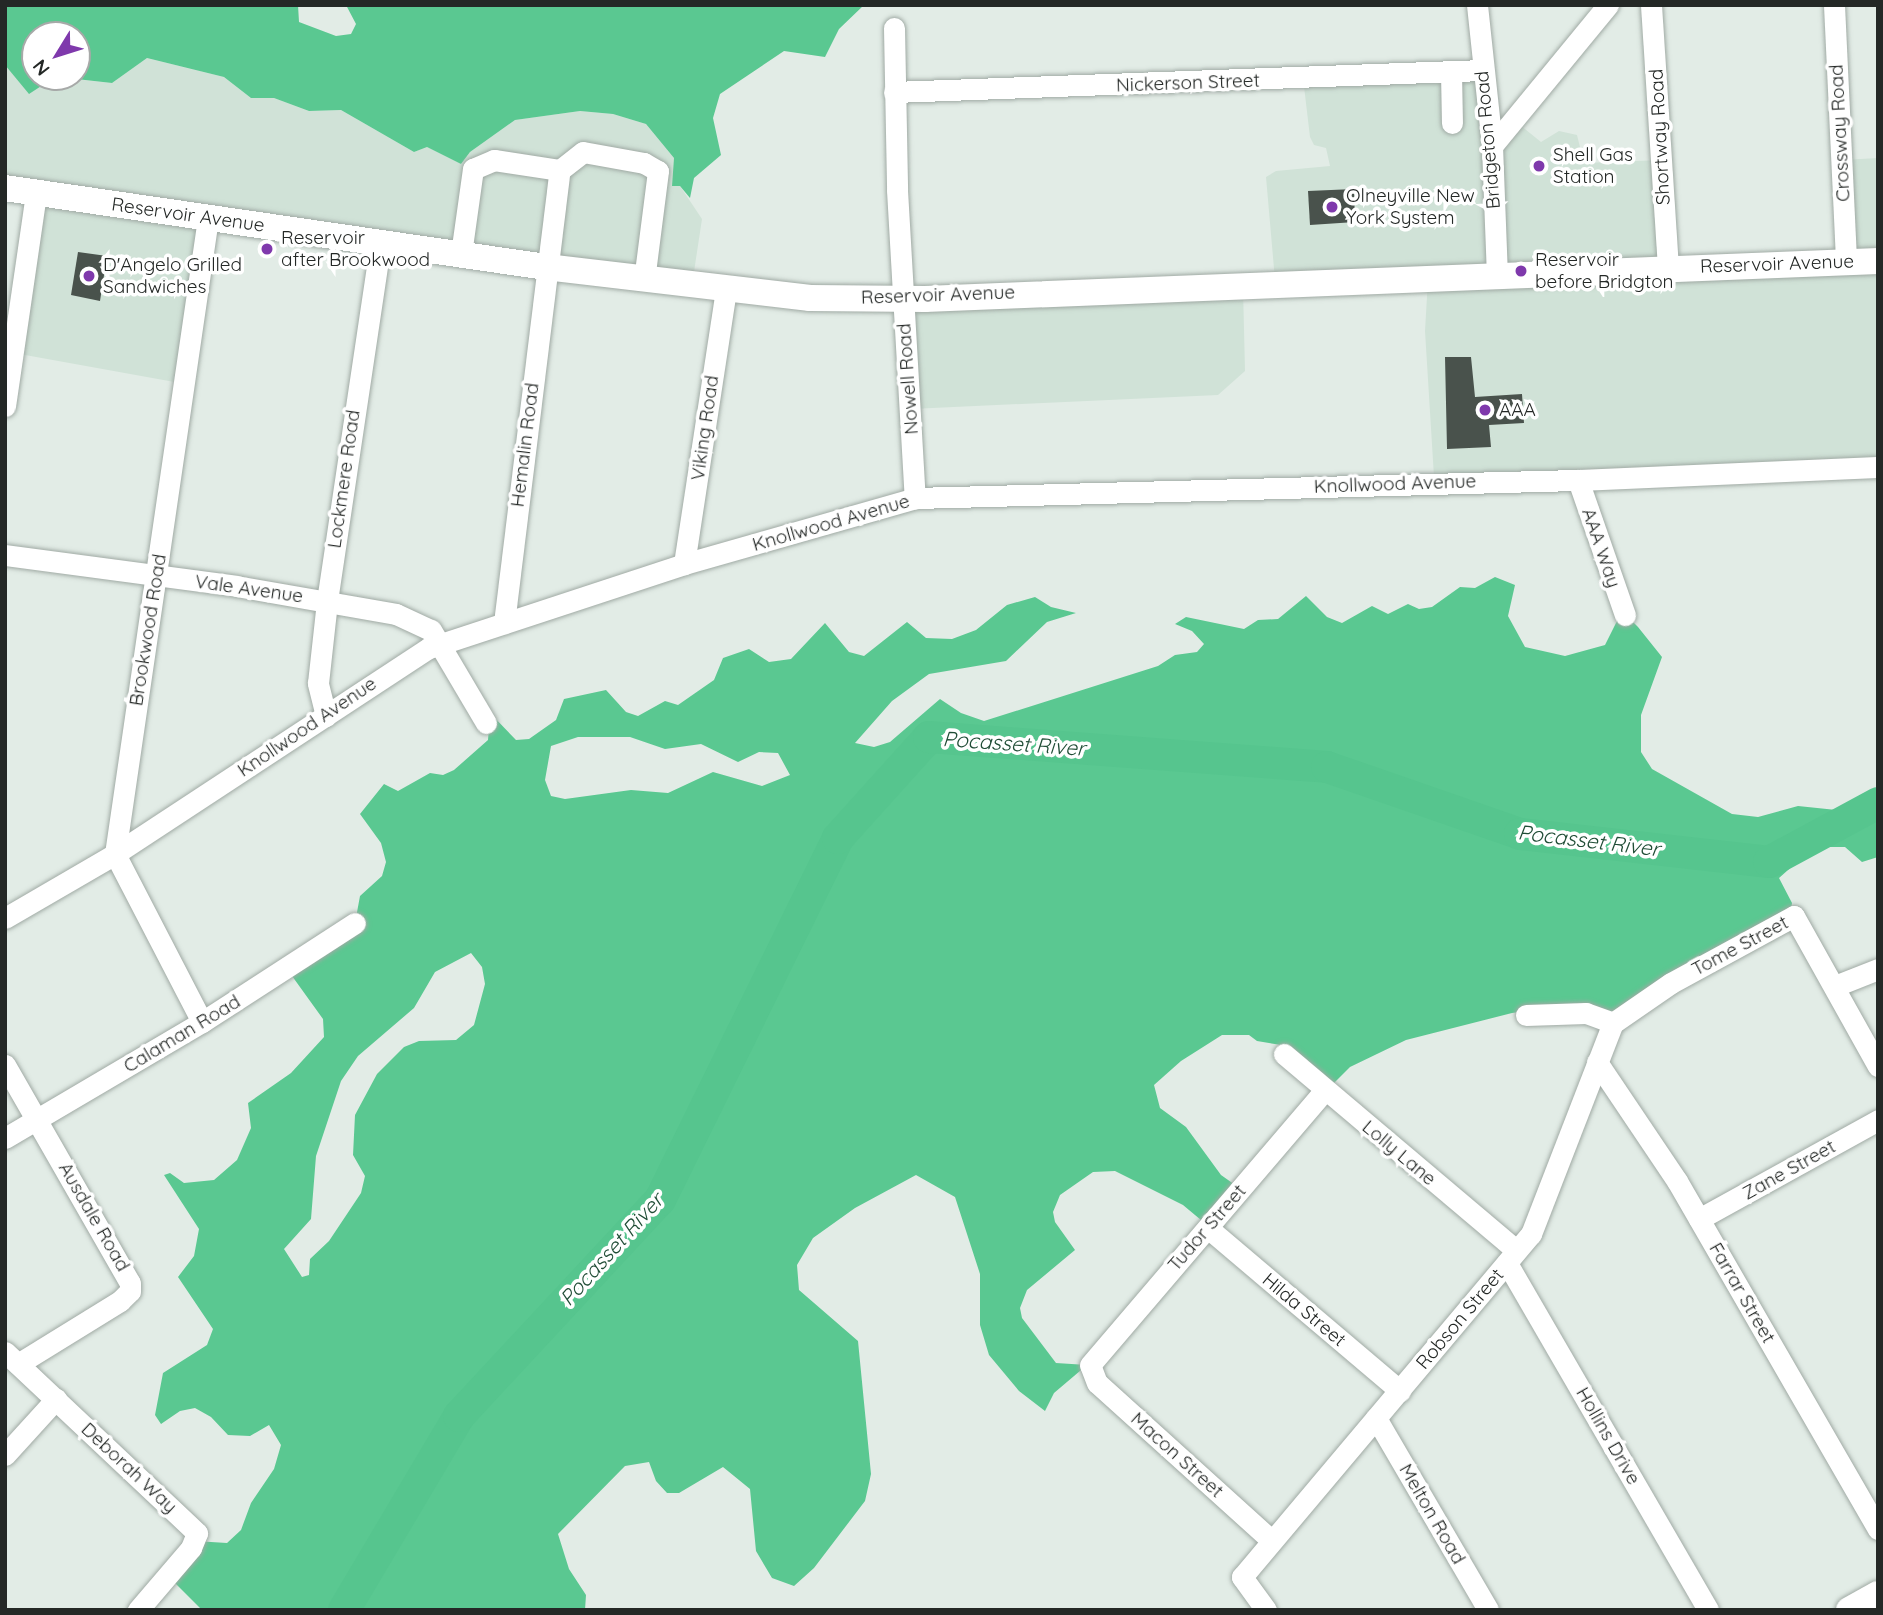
<!DOCTYPE html>
<style>
body{margin:0}
#map{position:relative;width:1883px;height:1615px;overflow:hidden;background:#e2ece6;font-family:Quicksand,sans-serif}
div>[style]{position:absolute}
[style*='--x']{left:calc(var(--x)*1px);top:calc(var(--y)*1px);width:calc(var(--w)*1px);rotate:calc(var(--a)*1deg)}
.built>*{inset:0;background:#d0e2d7}
.forest>*{inset:0;background:#5ac891}
.river>*{height:32px;margin:-16px;padding:0 16px;transform-origin:16px;border-radius:16px;background:#56c58e}
.building>*{inset:0;background:#49524c}
.roads{filter:drop-shadow(0 0 2px #a0aaa4) drop-shadow(0 0 2px #a0aaa4)}
.minor>*{height:21px;margin:-10.5px;padding:0 10.5px;transform-origin:10.5px;border-radius:10.5px;background:#fff}
.major>*{height:26px;margin:-13px;padding:0 13px;transform-origin:13px;border-radius:13px;background:#fff}
.dots>*{width:19px;height:19px;translate:-50% -50%;box-sizing:border-box;border:4px solid #fff;border-radius:50%}
span{translate:-50% -50%;white-space:nowrap;text-align:center;line-height:1.15;-webkit-text-stroke:7px #fff;paint-order:stroke}
.street-label{font-size:19px;color:#242826}
.poi-label{font-size:19px;color:#242826}
.left{translate:0 -50%;text-align:left}
.water-label{font-size:21px;color:#204d36;font-style:italic}
.frame{position:absolute;inset:0;border:7px solid #242826;pointer-events:none}
.north{position:absolute;left:21px;top:21px;width:70px;height:70px;box-sizing:border-box;background:#fff;border:2px solid #a7a9a8;border-radius:50%;rotate:232deg;font-size:19px;font-weight:700;line-height:28px;text-align:center;color:#242826}
.north::after{content:'';display:block;margin:auto;width:24px;height:32px;background:#7f39ac;clip-path:polygon(50% 0,100% 100%,50% 72%,0 100%)}
</style>
<div id="map">
<div class="built">
<div style="clip-path:polygon(147px 58px,224px 77px,251px 98px,274px 98px,309px 111px,341px 110px,414px 152px,427px 147px,461px 164px,470px 152px,515px 120px,580px 111px,613px 114px,646px 124px,674px 158px,673px 185px,680px 186px,702px 219px,692px 285px,214px 218px,180px 383px,14px 353px,34px 199px,5px 188px,5px 65px,29px 93px,55px 77px,112px 83px)"></div>
<div style="clip-path:polygon(1482px 70px,1490px 134px,1515px 121px,1541px 142px,1559px 131px,1577px 135px,1584px 163px,1662px 160px,1667px 265px,1839px 263px,1843px 160px,1878px 158px,1878px 466px,1434px 477px,1425px 331px,1428px 279px,1275px 280px,1266px 177px,1276px 171px,1330px 166px,1326px 148px,1314px 145px,1310px 137px,1303px 78px)"></div>
<div style="clip-path:polygon(1243px 288px,1245px 371px,1218px 395px,911px 409px,901px 311px)"></div>
</div>
<div class="forest">
<div style="clip-path:polygon(5px 5px,298px 5px,299px 22px,336px 36px,351px 34px,356px 24px,346px 5px,864px 5px,839px 29px,825px 57px,784px 51px,720px 94px,713px 118px,721px 155px,694px 178px,690px 198px,680px 186px,672px 186px,674px 158px,646px 124px,613px 114px,580px 111px,515px 120px,470px 152px,461px 164px,427px 147px,414px 152px,341px 110px,309px 111px,274px 98px,251px 98px,224px 77px,147px 58px,112px 83px,58px 77px,77px 77px,77px 35px,35px 35px,35px 77px,55px 77px,29px 94px,5px 65px)"></div>
<div style="clip-path:polygon(evenodd,1495px 577px,1515px 585px,1508px 616px,1525px 647px,1565px 656px,1605px 645px,1622px 611px,1638px 627px,1662px 657px,1641px 715px,1641px 752px,1652px 769px,1732px 814px,1758px 817px,1798px 806px,1846px 811px,1878px 790px,1878px 857px,1862px 862px,1845px 847px,1814px 847px,1779px 878px,1792px 903px,1790px 918px,1617px 1015px,1558px 1007px,1512px 1013px,1406px 1040px,1350px 1067px,1331px 1086px,1281px 1045px,1257px 1041px,1249px 1035px,1222px 1035px,1181px 1061px,1154px 1085px,1160px 1108px,1186px 1127px,1221px 1175px,1238px 1187px,1207px 1225px,1183px 1205px,1115px 1171px,1093px 1172px,1060px 1195px,1053px 1212px,1055px 1222px,1075px 1250px,1027px 1290px,1020px 1308px,1022px 1318px,1056px 1363px,1087px 1365px,1054px 1393px,1045px 1411px,1019px 1391px,989px 1355px,980px 1325px,980px 1274px,955px 1197px,916px 1175px,855px 1208px,813px 1238px,797px 1265px,799px 1290px,858px 1341px,871px 1474px,865px 1501px,814px 1568px,794px 1586px,772px 1578px,756px 1551px,750px 1489px,723px 1467px,679px 1493px,667px 1493px,656px 1481px,649px 1462px,625px 1466px,558px 1534px,569px 1569px,586px 1595px,585px 1610px,202px 1610px,169px 1577px,195px 1541px,227px 1543px,241px 1530px,251px 1503px,274px 1469px,281px 1445px,269px 1425px,250px 1436px,228px 1435px,211px 1417px,195px 1408px,180px 1411px,161px 1424px,155px 1415px,163px 1373px,207px 1345px,213px 1329px,178px 1277px,194px 1256px,199px 1229px,164px 1175px,170px 1173px,184px 1183px,214px 1180px,237px 1160px,251px 1128px,248px 1103px,291px 1073px,324px 1037px,323px 1019px,287px 969px,355px 923px,360px 896px,382px 876px,386px 862px,381px 843px,360px 814px,384px 784px,398px 791px,430px 773px,443px 775px,454px 770px,488px 740px,490px 713px,516px 740px,529px 739px,556px 720px,564px 699px,606px 690px,626px 712px,638px 716px,665px 701px,678px 705px,714px 680px,723px 658px,749px 649px,769px 662px,791px 659px,825px 623px,849px 652px,864px 656px,907px 622px,926px 638px,952px 639px,976px 630px,1007px 605px,1035px 597px,1051px 607px,1076px 613px,1047px 622px,1006px 661px,929px 674px,892px 701px,855px 743px,874px 747px,890px 742px,940px 699px,961px 713px,984px 721px,1158px 666px,1175px 655px,1197px 652px,1204px 644px,1192px 631px,1175px 624px,1186px 617px,1244px 629px,1258px 620px,1278px 619px,1306px 596px,1327px 617px,1342px 623px,1372px 606px,1388px 614px,1408px 604px,1419px 609px,1432px 607px,1460px 587px,1475px 588px,1495px 577px,578px 737px,630px 737px,665px 749px,701px 744px,738px 762px,759px 752px,778px 753px,790px 775px,762px 786px,713px 772px,668px 793px,631px 790px,565px 799px,551px 796px,545px 780px,551px 746px,578px 737px,1495px 577px,471px 953px,482px 967px,485px 984px,474px 1025px,456px 1040px,419px 1041px,404px 1047px,377px 1074px,355px 1115px,353px 1155px,365px 1176px,361px 1193px,329px 1241px,310px 1259px,309px 1275px,302px 1277px,284px 1249px,311px 1219px,316px 1156px,341px 1081px,358px 1056px,414px 1008px,435px 972px,471px 953px)"></div>
</div>
<div class="river">
<div style="--x:344;--y:1610;--w:226;--a:-59.3"></div>
<div style="--x:459;--y:1416;--w:295;--a:-47.1"></div>
<div style="--x:660;--y:1200;--w:403;--a:-63.8"></div>
<div style="--x:838;--y:838;--w:136;--a:-48"></div>
<div style="--x:929;--y:737;--w:399;--a:4.3"></div>
<div style="--x:1327;--y:767;--w:204;--a:19.1"></div>
<div style="--x:1520;--y:834;--w:251;--a:6.4"></div>
<div style="--x:1769;--y:862;--w:124;--a:-28.4"></div>
</div>
<div class="building">
<div style="clip-path:polygon(1354px 189px,1355px 222px,1310px 225px,1308px 191px)"></div>
<div style="clip-path:polygon(78px 252px,107px 256px,100px 301px,71px 295px)"></div>
<div style="clip-path:polygon(1445px 357px,1471px 357px,1475px 397px,1522px 394px,1524px 423px,1489px 425px,1491px 447px,1447px 449px)"></div>
</div>
<div class="roads">
<div class="minor">
<div style="--x:1477;--y:5;--w:142;--a:83.9"></div>
<div style="--x:1492;--y:146;--w:129;--a:87.8"></div>
<div style="--x:1651;--y:5;--w:265;--a:86.3"></div>
<div style="--x:1834;--y:5;--w:257;--a:87.3"></div>
<div style="--x:894;--y:28;--w:162;--a:88.9"></div>
<div style="--x:897;--y:190;--w:309;--a:86.7"></div>
<div style="--x:1451;--y:72;--w:51;--a:88.9"></div>
<div style="--x:894;--y:92;--w:588;--a:-2.14"></div>
<div style="--x:1492;--y:146;--w:183;--a:-50.6"></div>
<div style="--x:461;--y:254;--w:86;--a:-82"></div>
<div style="--x:473;--y:169;--w:23;--a:-23"></div>
<div style="--x:494;--y:160;--w:67;--a:8.6"></div>
<div style="--x:5;--y:406;--w:215;--a:-81.7"></div>
<div style="--x:1578;--y:480;--w:143;--a:70.8"></div>
<div style="--x:5;--y:555;--w:233;--a:7.6"></div>
<div style="--x:236;--y:586;--w:162;--a:9.9"></div>
<div style="--x:396;--y:614;--w:38;--a:25"></div>
<div style="--x:431;--y:630;--w:108;--a:59.4"></div>
<div style="--x:684;--y:564;--w:276;--a:-81.3"></div>
<div style="--x:504;--y:623;--w:456;--a:-83"></div>
<div style="--x:560;--y:170;--w:29;--a:-38"></div>
<div style="--x:583;--y:152;--w:62;--a:10.2"></div>
<div style="--x:644;--y:163;--w:16;--a:30"></div>
<div style="--x:658;--y:171;--w:110;--a:97.3"></div>
<div style="--x:326;--y:716;--w:34;--a:-104"></div>
<div style="--x:318;--y:683;--w:82;--a:-83.7"></div>
<div style="--x:327;--y:601;--w:364;--a:-81.5"></div>
<div style="--x:5;--y:918;--w:127;--a:-30.2"></div>
<div style="--x:115;--y:854;--w:376;--a:-33.3"></div>
<div style="--x:429;--y:648;--w:268;--a:-18.2"></div>
<div style="--x:684;--y:564;--w:240;--a:-15.9"></div>
<div style="--x:915;--y:498;--w:663;--a:-1.56"></div>
<div style="--x:1578;--y:480;--w:300;--a:-2.5"></div>
<div style="--x:1835;--y:986;--w:46;--a:-21.6"></div>
<div style="--x:1526;--y:1015;--w:60;--a:-1.9"></div>
<div style="--x:1586;--y:1013;--w:29;--a:20"></div>
<div style="--x:202;--y:1022;--w:189;--a:-117.4"></div>
<div style="--x:115;--y:854;--w:643;--a:-81.68"></div>
<div style="--x:1613;--y:1023;--w:70;--a:-34.6"></div>
<div style="--x:1671;--y:983;--w:140;--a:-28.6"></div>
<div style="--x:1794;--y:916;--w:172;--a:60.8"></div>
<div style="--x:1284;--y:1054;--w:304;--a:40.2"></div>
<div style="--x:1597;--y:1062;--w:143;--a:56.1"></div>
<div style="--x:1677;--y:1181;--w:402;--a:60"></div>
<div style="--x:5;--y:1065;--w:251;--a:60.2"></div>
<div style="--x:130;--y:1283;--w:8;--a:90"></div>
<div style="--x:130;--y:1291;--w:14;--a:135"></div>
<div style="--x:120;--y:1301;--w:120;--a:148.3"></div>
<div style="--x:5;--y:1138;--w:229;--a:-30.5"></div>
<div style="--x:202;--y:1022;--w:182;--a:-32.9"></div>
<div style="--x:1699;--y:1219;--w:205;--a:-28.9"></div>
<div style="--x:1208;--y:1228;--w:252;--a:40.3"></div>
<div style="--x:1507;--y:1263;--w:401;--a:59.9"></div>
<div style="--x:5;--y:1352;--w:264;--a:43.3"></div>
<div style="--x:197;--y:1533;--w:16;--a:112"></div>
<div style="--x:191;--y:1548;--w:82;--a:130.5"></div>
<div style="--x:1376;--y:1418;--w:222;--a:59.7"></div>
<div style="--x:5;--y:1455;--w:76;--a:-47.7"></div>
<div style="--x:1271;--y:1540;--w:234;--a:-137.9"></div>
<div style="--x:1097;--y:1383;--w:19;--a:-111"></div>
<div style="--x:1090;--y:1365;--w:360;--a:-49.5"></div>
<div style="--x:1266;--y:1610;--w:41;--a:-126"></div>
<div style="--x:1242;--y:1577;--w:449;--a:-49.9"></div>
<div style="--x:1531;--y:1234;--w:226;--a:-68.8"></div>
</div>
<div class="major">
<div style="--x:5;--y:188;--w:547;--a:8.31"></div>
<div style="--x:546;--y:267;--w:266;--a:6.7"></div>
<div style="--x:810;--y:298;--w:115;--a:0.5"></div>
<div style="--x:925;--y:299;--w:954;--a:-2.28"></div>
<div style="--x:1849;--y:1610;--w:33;--a:-29"></div>
</div>
</div>
<div class="dots">
<div style="left:1539px;top:166px;background:#7f39ac"></div>
<div style="left:1332px;top:207px;background:#7f39ac"></div>
<div style="left:267px;top:249px;background:#7f39ac"></div>
<div style="left:1521px;top:271px;background:#7f39ac"></div>
<div style="left:89px;top:276px;background:#7f39ac"></div>
<div style="left:1485px;top:410px;background:#7f39ac"></div>
</div>
<div class="street-label">
<span style="left:1188px;top:83px;rotate:-2deg">Nickerson Street</span>
<span style="left:1840px;top:133px;rotate:-93deg">Crossway Road</span>
<span style="left:1660px;top:137px;rotate:-93deg">Shortway Road</span>
<span style="left:1488px;top:140px;rotate:-95deg">Bridgeton Road</span>
<span style="left:188px;top:215px;rotate:8deg">Reservoir Avenue</span>
<span style="left:1777px;top:264px;rotate:-2deg">Reservoir Avenue</span>
<span style="left:938px;top:295px;rotate:-2deg">Reservoir Avenue</span>
<span style="left:908px;top:379px;rotate:-94deg">Nowell Road</span>
<span style="left:705px;top:428px;rotate:-82deg">Viking Road</span>
<span style="left:525px;top:445px;rotate:-83deg">Hemalin Road</span>
<span style="left:344px;top:479px;rotate:-82deg">Lockmere Road</span>
<span style="left:1395px;top:484px;rotate:-2deg">Knollwood Avenue</span>
<span style="left:831px;top:523px;rotate:-16deg">Knollwood Avenue</span>
<span style="left:1601px;top:548px;rotate:71deg">AAA Way</span>
<span style="left:249px;top:589px;rotate:8deg">Vale Avenue</span>
<span style="left:148px;top:630px;rotate:-81deg">Brookwood Road</span>
<span style="left:307px;top:727px;rotate:-34deg">Knollwood Avenue</span>
<span style="left:1740px;top:946px;rotate:-28deg">Tome Street</span>
<span style="left:182px;top:1034px;rotate:-31deg">Calaman Road</span>
<span style="left:1399px;top:1153px;rotate:40deg">Lolly Lane</span>
<span style="left:1789px;top:1170px;rotate:-29deg">Zane Street</span>
<span style="left:94px;top:1217px;rotate:60deg">Ausdale Road</span>
<span style="left:1207px;top:1228px;rotate:-49deg">Tudor Street</span>
<span style="left:1742px;top:1293px;rotate:60deg">Farrar Street</span>
<span style="left:1304px;top:1310px;rotate:40deg">Hilda Street</span>
<span style="left:1460px;top:1319px;rotate:-50deg">Robson Street</span>
<span style="left:1608px;top:1436px;rotate:60deg">Hollins Drive</span>
<span style="left:1177px;top:1455px;rotate:42deg">Macon Street</span>
<span style="left:129px;top:1468px;rotate:43deg">Deborah Way</span>
<span style="left:1432px;top:1514px;rotate:60deg">Melton Road</span>
</div>
<div class="poi-label">
<span class="left" style="left:1553px;top:166px">Shell Gas<br>Station</span>
<span class="left" style="left:1346px;top:207px">Olneyville New<br>York System</span>
<span class="left" style="left:281px;top:249px">Reservoir<br>after Brookwood</span>
<span class="left" style="left:1535px;top:271px">Reservoir<br>before Bridgton</span>
<span class="left" style="left:103px;top:276px">D'Angelo Grilled<br>Sandwiches</span>
<span class="left" style="left:1499px;top:410px">AAA</span>
</div>
<div class="water-label">
<span style="left:1014px;top:743px;rotate:4deg">Pocasset River</span>
<span style="left:1589px;top:840px;rotate:7deg">Pocasset River</span>
<span style="left:611px;top:1249px;rotate:-48deg">Pocasset River</span>
</div>
<div class="frame"></div>
<div class="north">N</div>
</div>
